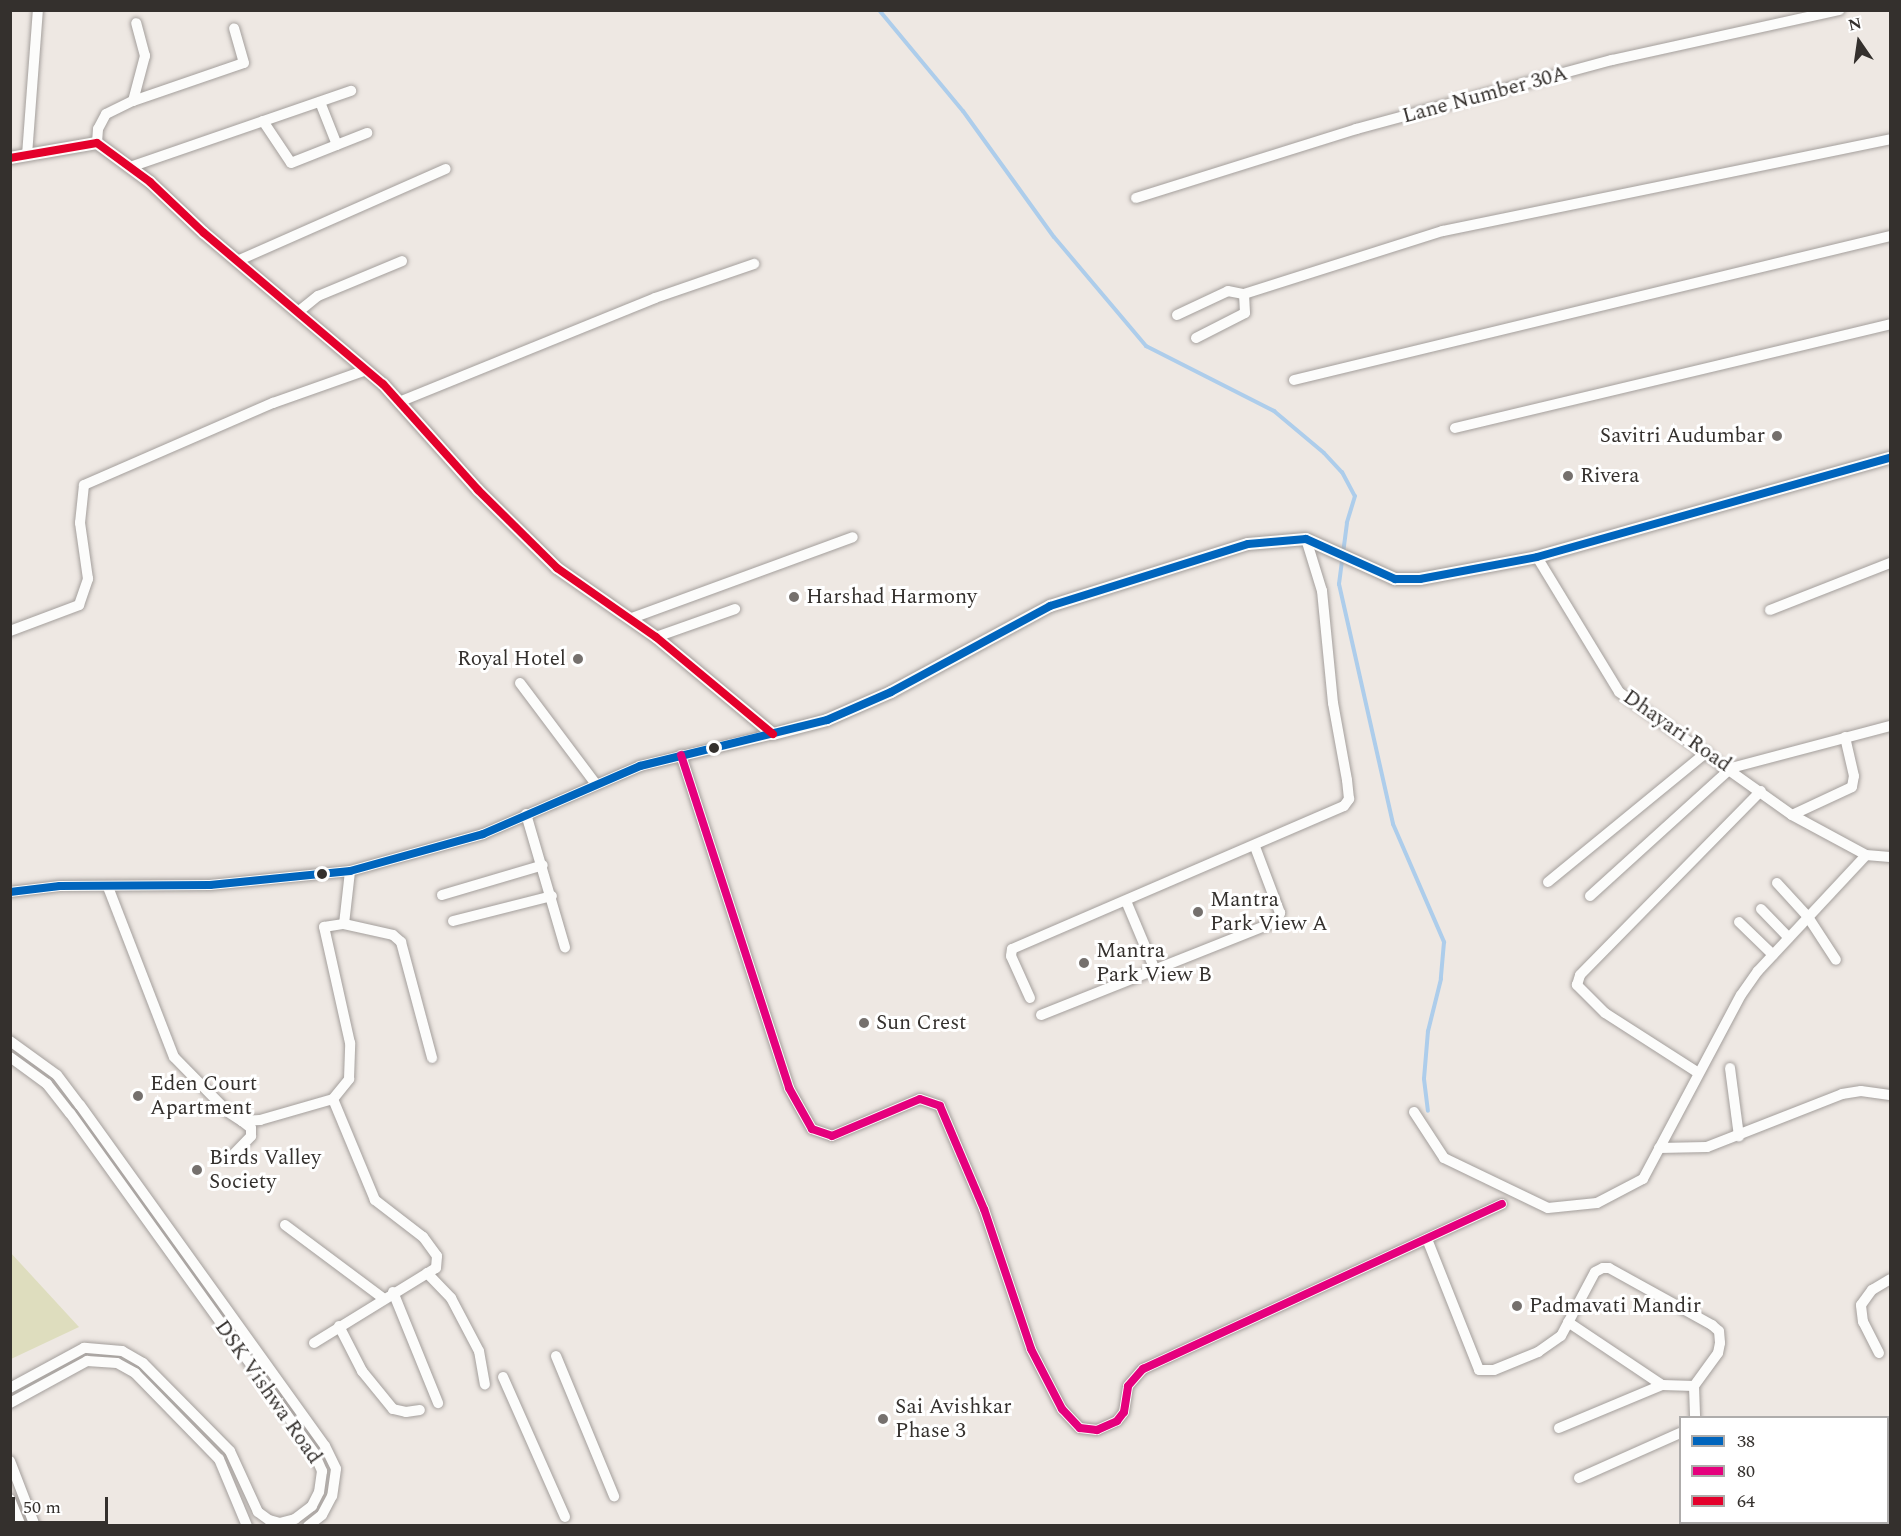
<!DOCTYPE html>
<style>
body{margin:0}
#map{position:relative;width:1901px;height:1536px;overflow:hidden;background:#eee8e3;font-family:Spectral,serif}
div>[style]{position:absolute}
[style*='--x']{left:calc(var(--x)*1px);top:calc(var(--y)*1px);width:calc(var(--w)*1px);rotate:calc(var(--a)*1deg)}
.green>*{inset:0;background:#deddbe}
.stream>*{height:4px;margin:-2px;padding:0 2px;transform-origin:2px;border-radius:2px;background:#adcdeb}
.roads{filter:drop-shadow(0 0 2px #a49f9c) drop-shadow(0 0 2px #a49f9c)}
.minor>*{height:10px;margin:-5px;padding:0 5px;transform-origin:5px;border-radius:5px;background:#fcfcfb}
.tertiary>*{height:12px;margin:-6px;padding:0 6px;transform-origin:6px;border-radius:6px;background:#fcfcfb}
.bus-1>*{height:8px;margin:-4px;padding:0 4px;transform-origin:4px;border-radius:4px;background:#0065bd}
.bus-2>*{height:8px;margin:-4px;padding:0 4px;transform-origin:4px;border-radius:4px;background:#e5007d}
.bus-3>*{height:8px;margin:-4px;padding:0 4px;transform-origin:4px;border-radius:4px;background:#e4002b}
.dots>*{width:16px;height:16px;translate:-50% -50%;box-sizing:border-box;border:3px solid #fff;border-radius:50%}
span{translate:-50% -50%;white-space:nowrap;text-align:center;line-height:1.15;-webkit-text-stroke:6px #fff;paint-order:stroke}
.street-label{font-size:21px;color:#34302d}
.poi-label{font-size:21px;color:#34302d}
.right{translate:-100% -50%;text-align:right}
.left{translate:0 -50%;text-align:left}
.frame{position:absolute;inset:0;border:12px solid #34302d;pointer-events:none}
.legend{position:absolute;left:1679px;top:1416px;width:210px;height:108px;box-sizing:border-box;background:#fff;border:2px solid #aeacab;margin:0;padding:8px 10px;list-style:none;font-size:18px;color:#34302d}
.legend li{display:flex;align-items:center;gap:12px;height:30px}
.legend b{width:30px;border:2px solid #aeacab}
.north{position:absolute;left:1829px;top:12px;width:60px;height:60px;-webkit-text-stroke:4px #fff;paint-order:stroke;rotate:347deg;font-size:16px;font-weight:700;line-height:24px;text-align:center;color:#34302d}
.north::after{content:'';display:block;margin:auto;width:21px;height:27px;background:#34302d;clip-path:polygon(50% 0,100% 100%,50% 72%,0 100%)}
.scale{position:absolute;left:12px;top:1497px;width:96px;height:27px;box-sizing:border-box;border:3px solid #34302d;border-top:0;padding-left:8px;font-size:18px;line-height:21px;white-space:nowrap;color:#34302d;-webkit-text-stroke:4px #fff;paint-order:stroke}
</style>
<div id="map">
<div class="green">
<div style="clip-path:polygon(10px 1252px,79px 1327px,11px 1359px,10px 1359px)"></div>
</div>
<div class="stream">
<div style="--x:879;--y:10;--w:131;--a:50.3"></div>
<div style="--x:963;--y:111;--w:155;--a:54.2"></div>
<div style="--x:1054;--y:237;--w:143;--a:49.8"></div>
<div style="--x:1146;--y:346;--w:144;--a:26.9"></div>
<div style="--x:1274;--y:411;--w:65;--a:40"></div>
<div style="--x:1324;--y:453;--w:26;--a:47"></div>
<div style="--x:1342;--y:472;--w:27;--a:62"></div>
<div style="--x:1355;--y:496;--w:28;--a:107"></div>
<div style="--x:1347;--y:523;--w:62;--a:97.5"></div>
<div style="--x:1339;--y:584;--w:246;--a:77.3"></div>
<div style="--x:1393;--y:824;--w:129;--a:66.6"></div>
<div style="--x:1444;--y:942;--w:37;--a:95"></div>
<div style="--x:1441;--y:979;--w:54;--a:104"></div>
<div style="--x:1428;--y:1031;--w:48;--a:94.8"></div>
<div style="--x:1424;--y:1079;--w:32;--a:83"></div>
</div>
<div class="roads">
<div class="minor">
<div style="--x:133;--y:101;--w:47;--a:-75.1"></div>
<div style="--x:145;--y:56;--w:34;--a:-105"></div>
<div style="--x:320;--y:102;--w:46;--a:68.4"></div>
<div style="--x:263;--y:121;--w:50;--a:56.3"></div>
<div style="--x:291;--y:163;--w:82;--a:-21.5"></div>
<div style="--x:97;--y:143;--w:14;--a:-86"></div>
<div style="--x:98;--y:129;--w:17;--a:-62"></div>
<div style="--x:106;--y:114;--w:30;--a:-26"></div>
<div style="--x:133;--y:101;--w:117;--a:-18.9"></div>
<div style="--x:244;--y:63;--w:36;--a:-106"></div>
<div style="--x:27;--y:155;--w:145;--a:-85.7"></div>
<div style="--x:130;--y:167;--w:234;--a:-19"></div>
<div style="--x:1136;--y:198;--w:231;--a:-17.4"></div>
<div style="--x:1356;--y:129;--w:265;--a:-15.1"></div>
<div style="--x:1612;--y:60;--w:233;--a:-12.4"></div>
<div style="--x:237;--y:261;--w:228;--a:-23.8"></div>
<div style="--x:298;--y:312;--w:26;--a:-39"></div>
<div style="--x:318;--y:296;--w:91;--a:-22.6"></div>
<div style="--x:1177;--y:315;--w:56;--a:-25.2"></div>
<div style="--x:1228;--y:291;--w:16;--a:11"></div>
<div style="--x:1244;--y:294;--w:209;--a:-17.6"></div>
<div style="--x:1443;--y:231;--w:456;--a:-11.6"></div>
<div style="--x:1196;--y:338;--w:55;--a:-27"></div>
<div style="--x:1245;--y:313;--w:19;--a:-93"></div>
<div style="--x:1294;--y:380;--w:613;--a:-13.58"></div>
<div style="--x:399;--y:402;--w:276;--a:-22.1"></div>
<div style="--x:655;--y:298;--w:105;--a:-19"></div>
<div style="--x:1455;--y:428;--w:447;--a:-13.4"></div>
<div style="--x:1537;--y:557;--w:158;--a:58.7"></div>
<div style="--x:1619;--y:692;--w:212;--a:35.4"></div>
<div style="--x:1792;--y:815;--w:84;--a:28.4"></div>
<div style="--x:1866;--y:855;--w:24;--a:5"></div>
<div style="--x:1770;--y:610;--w:129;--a:-21.4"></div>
<div style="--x:632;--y:618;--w:235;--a:-20.1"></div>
<div style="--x:10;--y:631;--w:74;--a:-20.6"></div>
<div style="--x:79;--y:605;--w:28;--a:-71"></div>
<div style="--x:88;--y:579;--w:57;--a:-98.1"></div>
<div style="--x:80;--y:523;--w:38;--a:-84"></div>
<div style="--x:84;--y:485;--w:206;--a:-23.5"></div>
<div style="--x:273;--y:403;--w:99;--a:-19.5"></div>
<div style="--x:656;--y:637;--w:84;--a:-19.5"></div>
<div style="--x:520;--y:683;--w:125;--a:53.1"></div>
<div style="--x:681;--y:755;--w:350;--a:72"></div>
<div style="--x:789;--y:1088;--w:47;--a:60.7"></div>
<div style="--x:812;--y:1129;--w:21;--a:19"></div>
<div style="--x:832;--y:1136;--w:95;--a:-22.8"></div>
<div style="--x:920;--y:1099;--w:21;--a:19"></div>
<div style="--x:940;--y:1106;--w:112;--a:66.9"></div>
<div style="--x:984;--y:1209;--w:148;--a:71.4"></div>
<div style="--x:1031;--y:1349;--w:68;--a:62.7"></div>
<div style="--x:1062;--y:1409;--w:26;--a:47"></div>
<div style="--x:1080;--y:1428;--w:17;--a:7"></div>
<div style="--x:1097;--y:1430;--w:22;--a:-24"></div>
<div style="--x:1117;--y:1421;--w:11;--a:-52"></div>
<div style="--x:1124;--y:1412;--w:26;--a:-81"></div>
<div style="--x:1128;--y:1386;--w:23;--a:-49"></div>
<div style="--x:1143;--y:1369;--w:395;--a:-24.7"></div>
<div style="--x:526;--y:814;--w:139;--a:73.7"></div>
<div style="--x:1792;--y:815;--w:66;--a:-25"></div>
<div style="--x:1852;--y:787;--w:11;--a:-80"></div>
<div style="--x:1854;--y:776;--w:40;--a:-103"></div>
<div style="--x:1548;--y:882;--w:205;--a:-39.3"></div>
<div style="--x:1777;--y:883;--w:46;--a:47.6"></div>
<div style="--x:1808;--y:917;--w:51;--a:56.9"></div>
<div style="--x:108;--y:887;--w:182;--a:68.8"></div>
<div style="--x:174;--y:1057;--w:77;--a:45.5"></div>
<div style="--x:228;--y:1112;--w:17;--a:33"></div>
<div style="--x:242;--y:1121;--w:18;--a:-3"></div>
<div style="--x:260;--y:1120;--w:76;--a:-16"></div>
<div style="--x:333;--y:1099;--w:26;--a:-51"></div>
<div style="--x:349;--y:1079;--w:36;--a:-88"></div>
<div style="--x:350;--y:1043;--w:119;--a:-102.6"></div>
<div style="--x:324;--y:927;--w:20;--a:-9"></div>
<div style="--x:344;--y:924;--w:53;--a:-83.5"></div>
<div style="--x:10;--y:892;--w:50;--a:-6.8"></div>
<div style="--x:60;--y:886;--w:150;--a:-0.4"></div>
<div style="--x:210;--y:885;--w:141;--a:-5.7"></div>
<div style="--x:350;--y:871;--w:138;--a:-15.5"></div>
<div style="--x:483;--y:834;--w:171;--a:-23.4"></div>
<div style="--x:640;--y:766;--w:137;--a:-13.5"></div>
<div style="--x:442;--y:895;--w:105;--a:-16.5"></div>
<div style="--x:1590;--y:896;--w:190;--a:-42.2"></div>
<div style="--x:1731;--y:768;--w:164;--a:-14.8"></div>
<div style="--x:1126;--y:901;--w:75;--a:67.2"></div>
<div style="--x:1761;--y:909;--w:40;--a:46"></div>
<div style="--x:453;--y:921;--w:102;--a:-14.2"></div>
<div style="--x:1739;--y:922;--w:47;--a:44.1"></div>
<div style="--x:344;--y:924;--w:50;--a:12.7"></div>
<div style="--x:393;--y:935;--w:11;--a:41"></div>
<div style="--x:401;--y:942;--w:120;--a:75"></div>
<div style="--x:1030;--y:998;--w:46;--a:-114.3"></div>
<div style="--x:1011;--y:956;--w:7;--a:-82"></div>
<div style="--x:1012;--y:949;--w:361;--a:-23.3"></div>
<div style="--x:1344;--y:806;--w:9;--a:-54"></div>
<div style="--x:1349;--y:799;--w:19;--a:-96"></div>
<div style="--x:1347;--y:780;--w:78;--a:-100.3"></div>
<div style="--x:1333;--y:703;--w:113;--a:-95.6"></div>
<div style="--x:1322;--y:591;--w:54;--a:-107.1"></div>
<div style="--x:1041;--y:1015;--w:254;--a:-21.7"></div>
<div style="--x:1277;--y:921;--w:9;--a:-69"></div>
<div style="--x:1280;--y:913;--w:71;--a:-110.7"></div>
<div style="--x:10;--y:1041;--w:58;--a:35.9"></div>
<div style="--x:57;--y:1075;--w:38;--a:53"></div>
<div style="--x:80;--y:1105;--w:420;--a:54.3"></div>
<div style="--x:325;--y:1446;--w:25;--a:64"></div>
<div style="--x:336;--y:1469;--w:27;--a:98"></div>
<div style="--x:332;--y:1496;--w:21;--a:118"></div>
<div style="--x:322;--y:1515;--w:18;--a:142"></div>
<div style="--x:10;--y:1057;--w:46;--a:36.1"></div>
<div style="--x:47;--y:1084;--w:37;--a:52"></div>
<div style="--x:70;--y:1113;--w:418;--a:54.3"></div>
<div style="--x:314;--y:1453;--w:20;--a:66"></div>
<div style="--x:322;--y:1471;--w:21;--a:98"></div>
<div style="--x:319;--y:1492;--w:16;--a:117"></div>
<div style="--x:312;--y:1506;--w:21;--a:143"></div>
<div style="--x:295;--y:1519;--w:16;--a:165"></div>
<div style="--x:280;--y:1523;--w:11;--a:-165"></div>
<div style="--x:269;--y:1520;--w:14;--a:-144"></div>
<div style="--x:258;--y:1512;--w:67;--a:-114.7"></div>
<div style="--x:230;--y:1451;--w:124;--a:-134.7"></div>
<div style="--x:143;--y:1363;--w:24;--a:-150"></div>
<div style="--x:122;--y:1351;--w:38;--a:-175"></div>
<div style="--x:84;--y:1348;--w:84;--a:151.6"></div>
<div style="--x:1730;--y:1068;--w:69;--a:82.5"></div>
<div style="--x:1697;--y:1072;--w:109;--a:-147.3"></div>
<div style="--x:1605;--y:1013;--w:40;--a:-135"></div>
<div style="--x:1577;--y:985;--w:10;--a:-73"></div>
<div style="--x:1580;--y:975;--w:258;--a:-45.5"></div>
<div style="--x:1414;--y:1112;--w:55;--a:56.9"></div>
<div style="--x:1444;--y:1158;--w:115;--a:25.7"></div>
<div style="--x:1548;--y:1208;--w:49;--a:-5.8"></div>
<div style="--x:1597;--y:1203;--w:52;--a:-27.6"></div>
<div style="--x:1643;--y:1179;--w:208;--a:-62"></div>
<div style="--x:1741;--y:995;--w:29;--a:-55"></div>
<div style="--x:1758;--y:971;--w:158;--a:-47"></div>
<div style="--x:1659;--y:1148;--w:48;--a:-1.2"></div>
<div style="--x:1707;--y:1147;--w:145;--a:-21.4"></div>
<div style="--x:1842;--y:1094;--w:19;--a:-9"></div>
<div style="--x:1861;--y:1091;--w:29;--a:8"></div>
<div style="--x:229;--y:1159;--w:32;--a:-46"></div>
<div style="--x:251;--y:1136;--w:8;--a:-90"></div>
<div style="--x:251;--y:1128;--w:11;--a:-142"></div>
<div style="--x:285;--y:1225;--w:122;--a:36.7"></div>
<div style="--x:1427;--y:1239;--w:141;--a:68.3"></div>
<div style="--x:1479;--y:1370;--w:15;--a:0"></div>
<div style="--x:1494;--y:1370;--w:48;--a:-22.2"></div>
<div style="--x:1538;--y:1352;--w:28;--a:-35"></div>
<div style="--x:1561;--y:1336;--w:72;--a:-62"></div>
<div style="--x:1595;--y:1272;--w:9;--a:-27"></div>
<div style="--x:1603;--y:1268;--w:6;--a:0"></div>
<div style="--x:1609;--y:1268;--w:118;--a:29"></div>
<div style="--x:1712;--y:1325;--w:9;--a:41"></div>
<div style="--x:1719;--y:1331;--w:12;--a:85"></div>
<div style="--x:1720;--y:1343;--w:10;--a:101"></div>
<div style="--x:1718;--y:1353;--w:41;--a:126"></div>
<div style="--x:1694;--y:1386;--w:32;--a:88"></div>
<div style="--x:427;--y:1273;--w:35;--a:46"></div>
<div style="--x:451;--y:1298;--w:60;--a:62.2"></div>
<div style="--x:479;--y:1351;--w:34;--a:80"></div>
<div style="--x:393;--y:1292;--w:120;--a:67.9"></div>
<div style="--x:339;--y:1326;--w:51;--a:62.9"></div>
<div style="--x:362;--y:1371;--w:49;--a:50.8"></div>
<div style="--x:393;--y:1409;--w:13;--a:13"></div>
<div style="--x:406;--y:1412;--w:14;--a:-8"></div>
<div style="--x:314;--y:1343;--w:143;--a:-31.6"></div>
<div style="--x:436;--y:1268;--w:12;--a:-85"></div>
<div style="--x:437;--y:1256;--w:24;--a:-126"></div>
<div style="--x:423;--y:1237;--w:61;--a:-142.4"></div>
<div style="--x:375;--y:1200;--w:109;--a:-112.6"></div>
<div style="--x:1879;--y:1353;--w:35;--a:-117"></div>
<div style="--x:1863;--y:1322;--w:17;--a:-97"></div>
<div style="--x:1861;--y:1305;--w:19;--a:-54"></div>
<div style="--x:1872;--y:1290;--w:21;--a:-31"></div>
<div style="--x:556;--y:1356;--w:152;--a:67.5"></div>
<div style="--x:503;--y:1377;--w:153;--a:66.1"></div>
<div style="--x:1662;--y:1385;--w:32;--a:2"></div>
<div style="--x:10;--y:1403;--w:88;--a:-28.6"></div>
<div style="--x:87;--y:1361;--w:30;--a:4"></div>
<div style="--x:117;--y:1363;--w:21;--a:29"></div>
<div style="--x:135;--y:1373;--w:120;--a:45.7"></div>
<div style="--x:219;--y:1459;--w:73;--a:67.3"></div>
<div style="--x:1559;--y:1428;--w:112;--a:-22.7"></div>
<div style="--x:1662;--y:1385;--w:113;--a:-146.2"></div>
<div style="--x:10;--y:1461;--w:70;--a:69"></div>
<div style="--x:1579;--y:1478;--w:111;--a:-24"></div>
<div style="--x:10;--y:1499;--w:29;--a:68"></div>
</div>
<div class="tertiary">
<div style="--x:10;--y:158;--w:88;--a:-9.8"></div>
<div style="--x:97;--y:143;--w:66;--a:36.3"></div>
<div style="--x:150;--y:182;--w:74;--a:43.4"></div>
<div style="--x:204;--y:233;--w:234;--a:40.2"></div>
<div style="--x:383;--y:384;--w:142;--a:48.1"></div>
<div style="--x:478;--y:490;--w:111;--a:44.6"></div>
<div style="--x:557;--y:568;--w:121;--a:34.9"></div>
<div style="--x:656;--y:637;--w:152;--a:39.7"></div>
<div style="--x:773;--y:734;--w:56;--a:-14.5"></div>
<div style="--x:827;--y:720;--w:70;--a:-23.6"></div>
<div style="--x:891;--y:692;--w:181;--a:-28.4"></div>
<div style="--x:1050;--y:606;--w:207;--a:-17.4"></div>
<div style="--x:1248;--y:544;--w:58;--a:-4.9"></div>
<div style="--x:1306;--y:539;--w:98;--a:24.2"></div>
<div style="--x:1395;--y:579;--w:25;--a:0"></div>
<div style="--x:1420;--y:579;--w:119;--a:-10.6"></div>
<div style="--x:1537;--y:557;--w:367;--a:-15.7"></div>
</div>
</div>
<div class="bus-1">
<div style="--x:10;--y:892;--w:50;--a:-6.8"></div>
<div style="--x:60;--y:886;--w:150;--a:-0.4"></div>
<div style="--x:210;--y:885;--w:141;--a:-5.7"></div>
<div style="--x:350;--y:871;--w:138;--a:-15.5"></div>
<div style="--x:483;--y:834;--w:171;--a:-23.4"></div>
<div style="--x:640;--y:766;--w:193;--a:-13.8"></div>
<div style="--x:827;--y:720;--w:70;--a:-23.6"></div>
<div style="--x:891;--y:692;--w:181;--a:-28.4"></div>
<div style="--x:1050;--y:606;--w:207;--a:-17.4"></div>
<div style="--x:1248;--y:544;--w:58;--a:-4.9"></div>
<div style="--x:1306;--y:539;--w:98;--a:24.2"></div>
<div style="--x:1395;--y:579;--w:25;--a:0"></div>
<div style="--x:1420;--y:579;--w:119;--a:-10.6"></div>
<div style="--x:1537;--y:557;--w:367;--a:-15.7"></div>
</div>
<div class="bus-2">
<div style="--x:681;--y:755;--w:350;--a:72"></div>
<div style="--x:789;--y:1088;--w:47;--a:60.7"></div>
<div style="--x:812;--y:1129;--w:21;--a:19"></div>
<div style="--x:832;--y:1136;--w:95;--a:-22.8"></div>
<div style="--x:920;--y:1099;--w:21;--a:19"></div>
<div style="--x:940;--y:1106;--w:112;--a:66.9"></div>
<div style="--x:984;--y:1209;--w:148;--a:71.4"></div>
<div style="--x:1031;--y:1349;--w:68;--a:62.7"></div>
<div style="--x:1062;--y:1409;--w:26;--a:47"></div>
<div style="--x:1080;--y:1428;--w:17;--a:7"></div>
<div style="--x:1097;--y:1430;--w:22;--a:-24"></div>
<div style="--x:1117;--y:1421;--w:11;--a:-52"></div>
<div style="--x:1124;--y:1412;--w:26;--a:-81"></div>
<div style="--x:1128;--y:1386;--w:23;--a:-49"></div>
<div style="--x:1143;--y:1369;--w:395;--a:-24.7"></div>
</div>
<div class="bus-3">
<div style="--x:10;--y:158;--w:88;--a:-9.8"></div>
<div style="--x:97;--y:143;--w:66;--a:36.3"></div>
<div style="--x:150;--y:182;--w:74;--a:43.4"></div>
<div style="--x:204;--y:233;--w:234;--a:40.2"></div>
<div style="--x:383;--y:384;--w:142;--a:48.1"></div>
<div style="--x:478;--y:490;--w:111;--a:44.6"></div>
<div style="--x:557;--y:568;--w:121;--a:34.9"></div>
<div style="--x:656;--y:637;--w:152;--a:39.7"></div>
</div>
<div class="dots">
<div style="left:1777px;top:436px;background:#75706d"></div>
<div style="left:1568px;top:476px;background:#75706d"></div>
<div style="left:794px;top:597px;background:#75706d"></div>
<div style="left:578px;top:659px;background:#75706d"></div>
<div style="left:714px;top:748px;background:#34302d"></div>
<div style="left:322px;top:874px;background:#34302d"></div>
<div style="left:1198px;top:912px;background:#75706d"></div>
<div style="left:1084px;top:963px;background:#75706d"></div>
<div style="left:864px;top:1023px;background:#75706d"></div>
<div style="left:138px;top:1096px;background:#75706d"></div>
<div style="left:197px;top:1170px;background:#75706d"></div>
<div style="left:1517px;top:1306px;background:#75706d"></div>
<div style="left:883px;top:1419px;background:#75706d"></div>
</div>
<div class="street-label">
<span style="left:1485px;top:95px;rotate:-15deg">Lane Number 30A</span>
<span style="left:1677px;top:731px;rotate:35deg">Dhayari Road</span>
<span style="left:268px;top:1392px;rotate:55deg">DSK Vishwa Road</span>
</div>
<div class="poi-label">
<span class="right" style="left:1765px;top:436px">Savitri Audumbar</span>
<span class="left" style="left:1580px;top:476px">Rivera</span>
<span class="left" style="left:806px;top:597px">Harshad Harmony</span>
<span class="right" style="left:566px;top:659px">Royal Hotel</span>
<span class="left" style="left:1210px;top:912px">Mantra<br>Park View A</span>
<span class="left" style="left:1096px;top:963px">Mantra<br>Park View B</span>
<span class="left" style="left:876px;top:1023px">Sun Crest</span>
<span class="left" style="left:150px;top:1096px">Eden Court<br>Apartment</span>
<span class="left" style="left:209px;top:1170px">Birds Valley<br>Society</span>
<span class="left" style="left:1529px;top:1306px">Padmavati Mandir</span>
<span class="left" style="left:895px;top:1419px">Sai Avishkar<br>Phase 3</span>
</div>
<div class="frame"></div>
<ul class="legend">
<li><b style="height:8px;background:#0065bd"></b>38</li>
<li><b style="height:8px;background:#e5007d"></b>80</li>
<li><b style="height:8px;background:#e4002b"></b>64</li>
</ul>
<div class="north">N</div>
<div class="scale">50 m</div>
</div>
